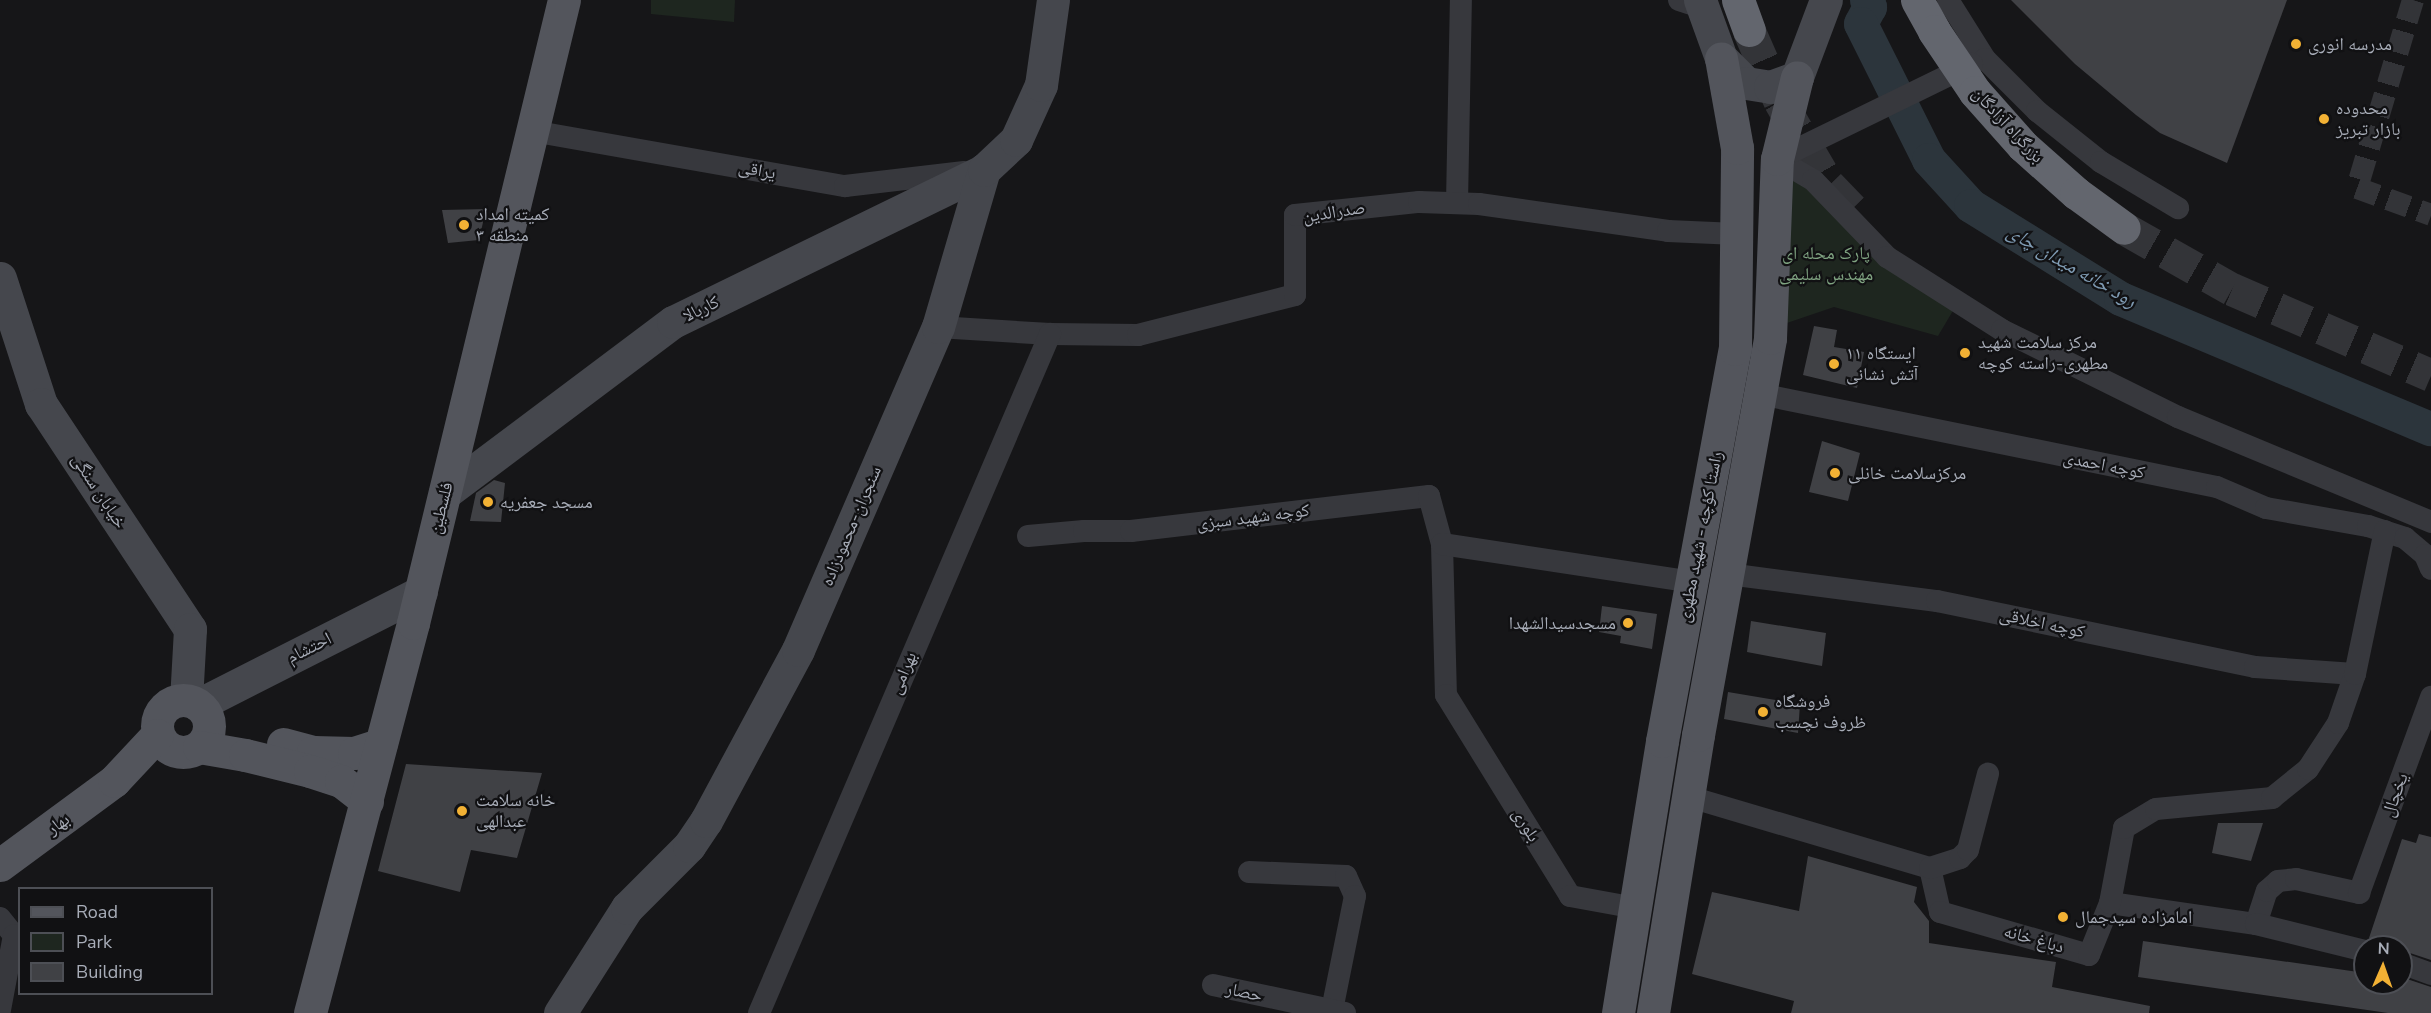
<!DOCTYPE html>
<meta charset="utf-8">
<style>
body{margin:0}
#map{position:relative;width:2431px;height:1013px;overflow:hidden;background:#161618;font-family:"Nunito Sans","Noto Naskh Arabic",sans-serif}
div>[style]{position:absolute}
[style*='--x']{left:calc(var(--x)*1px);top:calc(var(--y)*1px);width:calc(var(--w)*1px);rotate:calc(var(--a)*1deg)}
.green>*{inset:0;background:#1e261f}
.river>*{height:34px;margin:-17px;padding:0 17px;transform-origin:17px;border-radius:17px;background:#2c353c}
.building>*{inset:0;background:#404145}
.street-tunnel>*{height:22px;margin-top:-11px;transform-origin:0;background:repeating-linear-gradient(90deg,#333438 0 22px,transparent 0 33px)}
.highway-tunnel>*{height:33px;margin-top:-16.5px;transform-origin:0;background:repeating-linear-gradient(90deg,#333438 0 33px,transparent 0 49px)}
.street>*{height:22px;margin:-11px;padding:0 11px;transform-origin:11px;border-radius:11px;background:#37383d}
.secondary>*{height:33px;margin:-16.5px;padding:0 16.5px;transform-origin:16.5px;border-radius:16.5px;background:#45474d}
.primary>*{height:33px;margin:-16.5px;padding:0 16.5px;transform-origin:16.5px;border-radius:16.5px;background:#53555c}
.primary>.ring{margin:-16.5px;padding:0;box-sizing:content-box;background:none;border:33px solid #53555c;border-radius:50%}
.highway>*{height:33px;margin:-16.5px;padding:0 16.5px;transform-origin:16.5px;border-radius:16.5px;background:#63666e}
.dots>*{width:16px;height:16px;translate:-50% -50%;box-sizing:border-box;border:3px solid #111113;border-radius:50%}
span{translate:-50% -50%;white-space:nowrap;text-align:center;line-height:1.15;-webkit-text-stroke:4.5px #111113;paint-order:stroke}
.poi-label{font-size:18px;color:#a8adb8}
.left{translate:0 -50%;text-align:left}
.right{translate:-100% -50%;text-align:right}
.street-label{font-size:18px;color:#a8adb8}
.park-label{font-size:18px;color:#7fa381}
.water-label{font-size:20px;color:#7f9bb3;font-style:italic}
.legend{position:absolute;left:18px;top:887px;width:195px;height:108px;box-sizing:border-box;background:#111113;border:2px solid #4d4f55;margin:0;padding:8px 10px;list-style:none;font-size:18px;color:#a8adb8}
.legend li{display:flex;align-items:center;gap:12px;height:30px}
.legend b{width:30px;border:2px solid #4d4f55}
.north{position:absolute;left:2353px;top:935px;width:60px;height:60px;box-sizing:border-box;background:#111113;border:2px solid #4d4f55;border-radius:50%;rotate:2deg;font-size:16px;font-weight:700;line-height:24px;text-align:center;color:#a8adb8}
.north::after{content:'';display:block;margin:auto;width:21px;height:27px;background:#f2b134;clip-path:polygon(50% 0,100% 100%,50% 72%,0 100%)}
</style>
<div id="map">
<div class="green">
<div style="clip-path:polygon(651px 0,735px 0,734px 22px,651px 14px)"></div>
<div style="clip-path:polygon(1784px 175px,1793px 178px,1954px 309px,1938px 336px,1834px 307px,1781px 325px)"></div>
</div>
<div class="river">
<div style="--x:1867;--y:0;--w:8;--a:67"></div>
<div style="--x:1870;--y:7;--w:19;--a:118"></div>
<div style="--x:1861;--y:24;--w:152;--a:63.4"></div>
<div style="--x:1929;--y:160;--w:62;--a:47.6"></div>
<div style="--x:1971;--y:206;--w:176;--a:31.8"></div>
<div style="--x:2121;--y:299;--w:336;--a:22.8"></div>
</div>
<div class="building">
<div style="clip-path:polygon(2011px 0,2287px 0,2227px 163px,2160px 133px,2136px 115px,2075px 64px)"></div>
<div style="clip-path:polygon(486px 209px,479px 240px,448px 243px,442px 210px)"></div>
<div style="clip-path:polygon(1814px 326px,1837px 330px,1834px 347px,1864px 352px,1857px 388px,1803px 375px)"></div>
<div style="clip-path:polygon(1822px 441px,1860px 453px,1848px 501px,1809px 492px)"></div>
<div style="clip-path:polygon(494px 480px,505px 483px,501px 522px,470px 521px,476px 493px)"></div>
<div style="clip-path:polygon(1602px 606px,1657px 614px,1652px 649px,1620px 643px,1621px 636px,1599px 632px)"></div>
<div style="clip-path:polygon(1751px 621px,1826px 633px,1822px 666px,1747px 652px)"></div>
<div style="clip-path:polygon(1728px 692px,1800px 704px,1798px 733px,1724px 719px)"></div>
<div style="clip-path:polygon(406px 764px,542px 773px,517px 858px,471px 850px,460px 892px,378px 871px)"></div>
<div style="clip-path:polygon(2218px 823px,2263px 823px,2251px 861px,2212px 853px)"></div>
<div style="clip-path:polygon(2419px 834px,2431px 837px,2431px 960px,2401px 950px,2401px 947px,2386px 947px,2369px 938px,2402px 839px,2416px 843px)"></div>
<div style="clip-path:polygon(1808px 856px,1917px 887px,1914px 902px,1929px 921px,1929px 943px,2056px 962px,2052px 987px,2150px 1006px,2149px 1013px,1791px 1013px,1794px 1001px,1692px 974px,1712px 892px,1799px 911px)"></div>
<div style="clip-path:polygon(2143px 941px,2365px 973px,2365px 983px,2401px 983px,2401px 977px,2431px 987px,2431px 1013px,2388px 1013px,2138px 977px)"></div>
</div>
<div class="street-tunnel">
<div style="--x:2413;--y:0;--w:196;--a:106.6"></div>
<div style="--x:2357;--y:188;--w:79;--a:20"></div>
</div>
<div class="highway-tunnel">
<div style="--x:1749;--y:30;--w:77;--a:66.4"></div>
<div style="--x:1780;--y:101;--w:97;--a:59.7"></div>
<div style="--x:1829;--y:185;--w:33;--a:46"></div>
<div style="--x:2124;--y:228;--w:124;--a:29.5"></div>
<div style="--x:2232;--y:289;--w:217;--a:23.4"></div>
</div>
<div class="street">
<div style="--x:1679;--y:0;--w:25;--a:18"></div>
<div style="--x:1948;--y:0;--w:70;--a:57.9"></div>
<div style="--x:1985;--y:59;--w:74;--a:45"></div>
<div style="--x:2037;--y:111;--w:82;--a:38.6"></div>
<div style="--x:2101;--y:162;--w:90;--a:30.9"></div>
<div style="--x:532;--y:131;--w:318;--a:10"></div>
<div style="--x:845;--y:186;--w:120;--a:-6.7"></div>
<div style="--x:1777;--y:159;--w:42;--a:30.3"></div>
<div style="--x:1813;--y:180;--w:107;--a:46.1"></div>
<div style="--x:1887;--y:257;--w:136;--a:32.4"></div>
<div style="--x:2002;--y:330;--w:196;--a:26.3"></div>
<div style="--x:2178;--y:417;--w:274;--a:22.5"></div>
<div style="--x:1777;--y:159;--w:217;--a:-26"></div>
<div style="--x:1457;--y:203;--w:203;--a:-88.9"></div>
<div style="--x:938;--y:327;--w:112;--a:3.6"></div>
<div style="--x:1050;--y:334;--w:88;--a:0.7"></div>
<div style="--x:1138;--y:335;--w:162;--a:-14.3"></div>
<div style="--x:1295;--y:295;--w:80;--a:-90"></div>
<div style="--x:1295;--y:215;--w:125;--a:-6"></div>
<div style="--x:1419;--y:202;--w:60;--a:1.9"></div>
<div style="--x:1479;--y:204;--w:191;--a:8.1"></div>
<div style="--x:1668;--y:231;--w:69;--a:2.5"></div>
<div style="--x:1760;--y:394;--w:466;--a:11.5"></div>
<div style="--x:2217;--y:487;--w:53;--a:23.2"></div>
<div style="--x:2266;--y:508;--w:104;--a:10"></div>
<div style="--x:2368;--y:526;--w:39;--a:18"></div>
<div style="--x:2405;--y:538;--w:26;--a:40"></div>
<div style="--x:2425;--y:555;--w:15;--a:67"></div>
<div style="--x:1028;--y:536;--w:56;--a:-5.1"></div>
<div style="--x:1084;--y:531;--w:47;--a:0"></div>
<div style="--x:1131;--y:531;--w:300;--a:-6.7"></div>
<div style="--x:1429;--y:496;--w:50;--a:74.8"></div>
<div style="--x:1442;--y:544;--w:151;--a:88.5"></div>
<div style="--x:1446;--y:695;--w:236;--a:58.3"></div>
<div style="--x:1570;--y:896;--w:67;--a:10.3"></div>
<div style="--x:1442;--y:544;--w:253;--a:8.6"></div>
<div style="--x:1728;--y:574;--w:211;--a:7.4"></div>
<div style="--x:1937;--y:601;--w:325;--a:11.7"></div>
<div style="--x:2255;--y:667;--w:100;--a:4"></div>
<div style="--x:1690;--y:797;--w:250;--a:16.5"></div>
<div style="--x:1930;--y:868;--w:45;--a:77.2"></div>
<div style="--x:1940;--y:912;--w:155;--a:16.1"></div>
<div style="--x:2089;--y:955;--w:56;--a:-68"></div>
<div style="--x:2110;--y:903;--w:148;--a:8.2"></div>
<div style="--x:2256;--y:924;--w:35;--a:-72"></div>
<div style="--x:2267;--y:891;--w:15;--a:-42"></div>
<div style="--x:2278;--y:881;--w:18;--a:-6"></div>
<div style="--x:2296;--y:879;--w:65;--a:12.5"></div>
<div style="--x:2359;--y:893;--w:209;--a:-69.8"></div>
<div style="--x:1930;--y:868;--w:32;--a:-18"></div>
<div style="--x:1960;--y:858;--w:11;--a:-45"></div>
<div style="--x:1968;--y:850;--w:79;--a:-75.3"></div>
<div style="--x:1249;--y:872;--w:97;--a:2.4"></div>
<div style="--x:1346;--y:876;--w:22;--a:66"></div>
<div style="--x:1355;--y:896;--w:116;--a:101.4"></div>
<div style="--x:2110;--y:903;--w:76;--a:-79.4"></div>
<div style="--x:2124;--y:828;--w:37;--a:-31"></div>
<div style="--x:2156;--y:809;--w:117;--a:-5.4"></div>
<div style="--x:2272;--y:798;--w:46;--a:-38.9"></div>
<div style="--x:2308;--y:769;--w:55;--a:-56.9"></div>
<div style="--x:2338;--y:723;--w:52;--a:-70.9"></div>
<div style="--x:2355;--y:674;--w:146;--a:-78.2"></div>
<div style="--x:0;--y:918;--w:22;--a:51"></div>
<div style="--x:14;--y:935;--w:76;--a:100.6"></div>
<div style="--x:2256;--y:924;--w:112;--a:13.9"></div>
<div style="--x:2401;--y:963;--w:32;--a:20"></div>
<div style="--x:1213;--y:985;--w:135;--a:12"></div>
<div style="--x:759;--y:1013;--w:739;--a:-66.8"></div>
</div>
<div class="secondary">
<div style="--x:1700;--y:0;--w:62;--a:70.1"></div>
<div style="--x:1721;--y:58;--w:35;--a:45"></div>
<div style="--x:1746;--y:83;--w:24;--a:9"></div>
<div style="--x:1770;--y:87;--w:29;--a:-20"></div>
<div style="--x:1797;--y:77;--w:82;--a:-69.4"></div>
<div style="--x:0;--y:278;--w:133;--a:72"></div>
<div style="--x:41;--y:404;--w:270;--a:56.5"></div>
<div style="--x:190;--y:629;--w:71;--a:93.2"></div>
<div style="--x:445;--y:493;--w:285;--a:-36.9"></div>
<div style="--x:673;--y:322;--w:346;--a:-26"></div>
<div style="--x:198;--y:705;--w:250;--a:-26.9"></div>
<div style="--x:560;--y:1013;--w:125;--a:-57.5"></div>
<div style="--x:627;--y:908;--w:88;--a:-45"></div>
<div style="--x:689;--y:846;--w:30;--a:-56"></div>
<div style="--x:706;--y:821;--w:194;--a:-61.7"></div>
<div style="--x:798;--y:650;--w:352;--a:-66.6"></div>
<div style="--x:938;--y:327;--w:164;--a:-73.7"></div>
<div style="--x:984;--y:170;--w:44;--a:-43.2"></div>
<div style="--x:1016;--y:140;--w:60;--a:-65.6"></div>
<div style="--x:1041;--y:85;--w:86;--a:-82"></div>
</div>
<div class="primary">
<div class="ring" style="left:157px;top:700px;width:19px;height:19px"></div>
<div style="--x:283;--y:744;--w:31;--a:15"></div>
<div style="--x:313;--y:752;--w:41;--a:1.4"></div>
<div style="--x:354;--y:753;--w:28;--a:-18"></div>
<div style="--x:199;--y:747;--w:47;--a:9.9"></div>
<div style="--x:245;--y:755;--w:67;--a:13.8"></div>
<div style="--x:310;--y:771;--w:33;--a:18"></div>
<div style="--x:341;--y:781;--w:33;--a:38"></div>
<div style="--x:0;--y:865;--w:142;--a:-36.4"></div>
<div style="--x:114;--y:781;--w:63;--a:-46.9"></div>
<div style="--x:310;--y:1013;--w:403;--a:-75.2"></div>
<div style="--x:413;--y:623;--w:641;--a:-76.38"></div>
<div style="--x:1618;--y:1013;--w:276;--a:-80.8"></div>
<div style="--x:1662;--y:741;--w:399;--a:-79.5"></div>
<div style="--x:1735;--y:349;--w:201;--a:-89.4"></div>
<div style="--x:1737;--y:148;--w:91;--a:-100.1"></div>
<div style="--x:1653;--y:1013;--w:282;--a:-80.8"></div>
<div style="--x:1698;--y:735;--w:403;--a:-79.7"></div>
<div style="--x:1770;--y:338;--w:179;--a:-87.8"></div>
<div style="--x:1777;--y:159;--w:84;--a:-76.3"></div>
</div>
<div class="highway">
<div style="--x:1738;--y:0;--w:32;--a:70"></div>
<div style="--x:1917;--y:0;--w:35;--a:61"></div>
<div style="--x:1934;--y:31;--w:73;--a:56.1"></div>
<div style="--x:1975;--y:92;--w:72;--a:48.4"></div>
<div style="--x:2023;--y:146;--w:71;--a:41.6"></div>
<div style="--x:2076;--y:193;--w:59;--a:36.1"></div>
</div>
<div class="dots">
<div style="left:2296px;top:44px;background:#f2b134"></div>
<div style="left:2324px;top:119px;background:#f2b134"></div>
<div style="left:464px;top:225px;background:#f2b134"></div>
<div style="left:1965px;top:353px;background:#f2b134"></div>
<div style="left:1834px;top:364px;background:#f2b134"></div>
<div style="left:1835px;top:473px;background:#f2b134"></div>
<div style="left:488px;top:502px;background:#f2b134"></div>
<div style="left:1628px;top:623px;background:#f2b134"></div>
<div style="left:1763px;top:712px;background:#f2b134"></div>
<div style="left:462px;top:811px;background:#f2b134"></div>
<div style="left:2063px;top:917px;background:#f2b134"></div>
</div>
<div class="poi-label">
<span class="left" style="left:2308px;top:44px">مدرسه انوری</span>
<span class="left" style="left:2336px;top:119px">محدوده<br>بازار تبریز</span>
<span class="left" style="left:476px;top:225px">کمیته امداد<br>منطقه ۳</span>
<span class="left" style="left:1978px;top:353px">مرکز سلامت شهید<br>مطهری-راسته کوچه</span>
<span class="left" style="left:1846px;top:364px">ایستگاه ۱۱<br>آتش نشانی</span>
<span class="left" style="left:1848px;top:473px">مرکزسلامت خانلی</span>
<span class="left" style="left:500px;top:502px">مسجد جعفریه</span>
<span class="right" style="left:1616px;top:623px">مسجدسیدالشهدا</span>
<span class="left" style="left:1775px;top:712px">فروشگاه<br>ظروف نچسب</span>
<span class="left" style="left:476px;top:811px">خانه سلامت<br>عبدالهی</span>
<span class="left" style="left:2075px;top:917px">امامزاده سیدجمال</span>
</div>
<div class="street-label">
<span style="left:2008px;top:125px;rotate:47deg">بزرگراه آزادگان</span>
<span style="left:757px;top:170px;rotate:10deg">یراقی</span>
<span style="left:1334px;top:212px;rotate:-9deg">صدرالدین</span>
<span style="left:701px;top:309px;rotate:-26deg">کاربالا</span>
<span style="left:2104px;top:465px;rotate:11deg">کوچه احمدی</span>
<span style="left:99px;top:491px;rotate:57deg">خیابان سنگی</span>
<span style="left:441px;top:508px;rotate:-76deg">فلسطین</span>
<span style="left:1253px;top:517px;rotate:-7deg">کوچه شهید سبزی</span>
<span style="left:851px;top:526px;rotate:-67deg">سنجران-محمودزاده</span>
<span style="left:1700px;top:537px;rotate:-79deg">راستا کؤچه - شهید مطهری</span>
<span style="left:2042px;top:623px;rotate:12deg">کوچه اخلاقی</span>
<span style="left:309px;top:648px;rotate:-27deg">احتشام</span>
<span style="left:903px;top:673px;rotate:-67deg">بهرامی</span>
<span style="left:2395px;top:795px;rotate:-70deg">یخچال</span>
<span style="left:58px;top:824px;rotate:-35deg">بهار</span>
<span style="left:1526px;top:825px;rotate:58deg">بلوری</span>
<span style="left:2034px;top:939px;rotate:16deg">دباغ خانه</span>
<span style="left:1244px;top:992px;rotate:12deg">حصار</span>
</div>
<div class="park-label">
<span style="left:1826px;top:264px">پارک محله ای<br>مهندس سلیمی</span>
</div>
<div class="water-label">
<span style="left:2072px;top:266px;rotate:30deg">رود خانه میدان چای</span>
</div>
<ul class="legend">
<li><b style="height:8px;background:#53555c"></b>Road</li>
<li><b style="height:16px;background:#1e261f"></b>Park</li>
<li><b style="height:16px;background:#404145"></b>Building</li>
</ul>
<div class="north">N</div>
</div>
